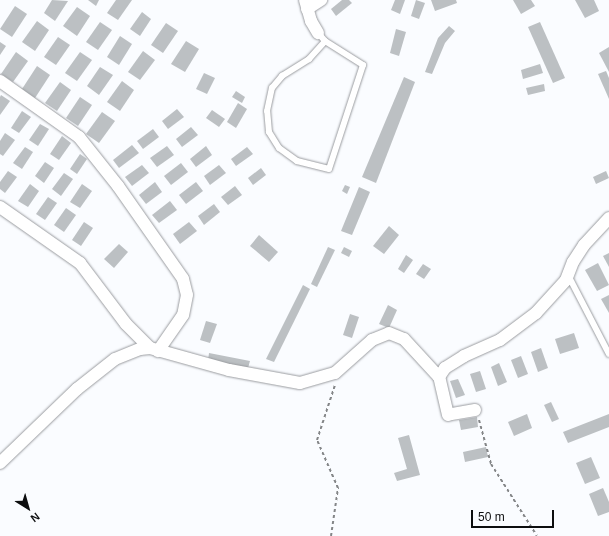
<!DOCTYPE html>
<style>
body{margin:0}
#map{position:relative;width:609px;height:536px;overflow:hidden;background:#fafcff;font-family:Helvetica,sans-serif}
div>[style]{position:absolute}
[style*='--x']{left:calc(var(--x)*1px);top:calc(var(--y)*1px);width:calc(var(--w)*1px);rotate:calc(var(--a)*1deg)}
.building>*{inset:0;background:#bcc0c3}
.path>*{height:2px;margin-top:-1px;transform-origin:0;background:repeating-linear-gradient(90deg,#848688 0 3px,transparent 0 6px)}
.roads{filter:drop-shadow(0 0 1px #9a9ca0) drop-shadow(0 0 1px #9a9ca0)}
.service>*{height:6px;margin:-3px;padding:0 3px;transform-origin:3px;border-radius:3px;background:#fff}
.minor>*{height:12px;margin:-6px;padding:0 6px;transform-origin:6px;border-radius:6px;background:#fff}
span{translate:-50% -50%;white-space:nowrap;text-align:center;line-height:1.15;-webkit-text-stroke:4px #fafcff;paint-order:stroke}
.north{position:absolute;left:8px;top:488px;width:40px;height:40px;-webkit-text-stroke:3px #fafcff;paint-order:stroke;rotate:143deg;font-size:11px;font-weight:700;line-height:16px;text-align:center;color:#0d0e0f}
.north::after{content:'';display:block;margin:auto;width:14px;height:18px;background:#0d0e0f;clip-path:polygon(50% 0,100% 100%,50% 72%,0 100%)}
.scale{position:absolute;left:471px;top:510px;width:83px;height:18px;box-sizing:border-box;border:2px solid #0d0e0f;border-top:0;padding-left:5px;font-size:12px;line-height:14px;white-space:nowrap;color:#0d0e0f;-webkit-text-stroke:3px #fafcff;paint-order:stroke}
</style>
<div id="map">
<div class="building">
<div style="clip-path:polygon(52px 0,68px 1px,55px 21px,44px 13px)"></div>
<div style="clip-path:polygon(88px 0,99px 0,96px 6px)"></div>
<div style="clip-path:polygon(116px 0,132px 0,118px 20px,107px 13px)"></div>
<div style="clip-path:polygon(342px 0,349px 0,352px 3px,336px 16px,331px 9px)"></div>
<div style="clip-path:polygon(395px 0,405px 0,400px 14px,391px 10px)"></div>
<div style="clip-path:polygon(416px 0,425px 3px,419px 19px,411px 16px)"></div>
<div style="clip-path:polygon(431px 0,456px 0,457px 3px,435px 11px)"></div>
<div style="clip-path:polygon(513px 0,531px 0,535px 6px,521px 14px)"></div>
<div style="clip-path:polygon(575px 0,594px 0,599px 11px,585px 18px)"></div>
<div style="clip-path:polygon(15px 6px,27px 14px,12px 37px,0 29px)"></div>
<div style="clip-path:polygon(77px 7px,90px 16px,77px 36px,63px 26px)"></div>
<div style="clip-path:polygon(142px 12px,151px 19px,140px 36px,130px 29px)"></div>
<div style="clip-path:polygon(37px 21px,49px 30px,35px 51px,22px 42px)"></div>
<div style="clip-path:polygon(100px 22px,112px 30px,98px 50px,86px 42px)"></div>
<div style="clip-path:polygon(540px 22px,565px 78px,553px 83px,528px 27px)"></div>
<div style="clip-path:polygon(166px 23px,178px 31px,163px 53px,151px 45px)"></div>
<div style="clip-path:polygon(449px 26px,455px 31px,445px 43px,432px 74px,425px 72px,438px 38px)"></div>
<div style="clip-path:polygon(396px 29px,406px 32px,399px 56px,390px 53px)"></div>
<div style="clip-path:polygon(120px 36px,132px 44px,119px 65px,107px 57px)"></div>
<div style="clip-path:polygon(58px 37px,70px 45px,56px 65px,44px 57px)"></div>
<div style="clip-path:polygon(186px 41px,199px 49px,185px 72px,171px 64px)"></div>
<div style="clip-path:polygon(0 42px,6px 46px,0 55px)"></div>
<div style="clip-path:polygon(609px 47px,609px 72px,599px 53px)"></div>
<div style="clip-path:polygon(143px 51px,155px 60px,140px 80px,128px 72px)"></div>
<div style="clip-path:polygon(16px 52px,28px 61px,13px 82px,1px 74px)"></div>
<div style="clip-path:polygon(80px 52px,92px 60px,77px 81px,65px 73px)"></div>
<div style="clip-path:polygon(540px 64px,543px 73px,523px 79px,521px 70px)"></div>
<div style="clip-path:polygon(37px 66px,50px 75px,35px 98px,22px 89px)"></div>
<div style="clip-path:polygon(100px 67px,113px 75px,99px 95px,87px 86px)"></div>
<div style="clip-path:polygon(606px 71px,609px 78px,609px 99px,598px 74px)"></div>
<div style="clip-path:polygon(204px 73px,215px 78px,207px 94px,196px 89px)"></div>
<div style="clip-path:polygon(404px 77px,415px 82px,376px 183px,362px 177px)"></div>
<div style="clip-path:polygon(122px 81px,134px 90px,120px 111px,107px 102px)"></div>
<div style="clip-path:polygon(60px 82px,71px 90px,57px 111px,45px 103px)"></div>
<div style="clip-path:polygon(544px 84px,545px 91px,528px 95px,526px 88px)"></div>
<div style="clip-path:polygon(236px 91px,245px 97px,242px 103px,232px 97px)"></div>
<div style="clip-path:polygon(1px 95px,10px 101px,0 115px,0 97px)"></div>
<div style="clip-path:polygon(80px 97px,92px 105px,78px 126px,66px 118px)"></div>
<div style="clip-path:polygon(238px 103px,247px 109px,236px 128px,227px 122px)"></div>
<div style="clip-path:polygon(177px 109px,184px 117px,168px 129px,162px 121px)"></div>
<div style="clip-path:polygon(212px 110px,225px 119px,219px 127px,206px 118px)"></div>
<div style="clip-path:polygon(22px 111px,31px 117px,19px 133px,11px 128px)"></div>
<div style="clip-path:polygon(102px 112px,115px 121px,99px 143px,86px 134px)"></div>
<div style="clip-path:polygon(40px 124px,49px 129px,38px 146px,29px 140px)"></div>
<div style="clip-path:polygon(191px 127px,198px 135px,182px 147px,176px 139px)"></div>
<div style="clip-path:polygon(153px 129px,159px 137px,143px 149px,137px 141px)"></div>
<div style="clip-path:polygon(5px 133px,15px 140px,3px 156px,0 154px,0 141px)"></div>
<div style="clip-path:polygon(62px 136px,71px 143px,59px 160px,50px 154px)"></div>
<div style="clip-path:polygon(132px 145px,139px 153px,119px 168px,113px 160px)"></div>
<div style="clip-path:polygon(167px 146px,174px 155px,157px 167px,150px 158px)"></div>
<div style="clip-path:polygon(206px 146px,212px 155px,196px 167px,190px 159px)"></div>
<div style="clip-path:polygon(25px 147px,33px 152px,22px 169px,13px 163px)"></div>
<div style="clip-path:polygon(247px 147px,253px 154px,236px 166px,231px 159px)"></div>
<div style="clip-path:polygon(80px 154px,87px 159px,77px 174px,70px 169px)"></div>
<div style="clip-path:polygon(45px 162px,54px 168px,44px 183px,35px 176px)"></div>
<div style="clip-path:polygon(181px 163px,188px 172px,171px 185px,164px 176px)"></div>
<div style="clip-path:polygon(142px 165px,149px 173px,132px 186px,125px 177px)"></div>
<div style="clip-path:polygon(219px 165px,226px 173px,210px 185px,204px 176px)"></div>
<div style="clip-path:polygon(261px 168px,266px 175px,253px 185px,248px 178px)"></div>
<div style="clip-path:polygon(8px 171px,17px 177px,5px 193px,0 189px,0 182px)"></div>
<div style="clip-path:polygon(606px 171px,609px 178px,596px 184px,593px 177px)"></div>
<div style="clip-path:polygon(64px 173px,73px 179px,61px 196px,52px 189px)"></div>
<div style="clip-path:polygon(155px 182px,162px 192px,146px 204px,139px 195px)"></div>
<div style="clip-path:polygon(196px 182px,203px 191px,186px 204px,179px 195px)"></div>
<div style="clip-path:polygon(30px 184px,39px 191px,28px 207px,18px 201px)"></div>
<div style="clip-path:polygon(82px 184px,92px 191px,80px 208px,70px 202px)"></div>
<div style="clip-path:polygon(345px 185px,350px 187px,347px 194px,342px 191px)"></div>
<div style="clip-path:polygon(235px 186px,242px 195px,228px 205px,221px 197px)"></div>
<div style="clip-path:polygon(359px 187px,370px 192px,352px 235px,341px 231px)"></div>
<div style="clip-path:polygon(48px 197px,57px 203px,45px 220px,36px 214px)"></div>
<div style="clip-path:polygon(170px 201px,177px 210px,159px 223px,152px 215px)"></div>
<div style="clip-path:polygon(214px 204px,220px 212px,204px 225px,198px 216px)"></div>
<div style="clip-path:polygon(66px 208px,76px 215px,64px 232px,54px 225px)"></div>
<div style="clip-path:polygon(84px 222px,93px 228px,81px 246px,72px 240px)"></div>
<div style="clip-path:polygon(189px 222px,197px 231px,180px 244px,173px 234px)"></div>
<div style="clip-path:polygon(389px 226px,399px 235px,384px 254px,373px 246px)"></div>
<div style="clip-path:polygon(259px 235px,278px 252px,269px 262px,250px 246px)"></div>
<div style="clip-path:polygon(119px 244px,128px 252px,114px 268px,104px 259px)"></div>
<div style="clip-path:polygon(328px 247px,335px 250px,317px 287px,311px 284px)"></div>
<div style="clip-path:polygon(344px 247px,352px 251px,349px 257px,341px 253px)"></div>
<div style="clip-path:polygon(609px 253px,609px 267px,603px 256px)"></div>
<div style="clip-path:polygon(406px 255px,413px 260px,404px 273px,398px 269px)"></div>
<div style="clip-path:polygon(598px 263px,609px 285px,597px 291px,585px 270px)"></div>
<div style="clip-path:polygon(423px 264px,431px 269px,424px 279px,416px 274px)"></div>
<div style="clip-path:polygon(303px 285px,310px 289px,274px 362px,266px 359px)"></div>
<div style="clip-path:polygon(609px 295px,609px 313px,601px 299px)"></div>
<div style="clip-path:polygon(388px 305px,397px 310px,389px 328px,379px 324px)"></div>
<div style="clip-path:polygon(350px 314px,359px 317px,352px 338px,343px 335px)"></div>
<div style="clip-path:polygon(206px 321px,217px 324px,210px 343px,200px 340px)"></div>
<div style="clip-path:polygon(574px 333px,579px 348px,560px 354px,555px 339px)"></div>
<div style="clip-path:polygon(541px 348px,548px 368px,538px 372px,531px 352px)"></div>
<div style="clip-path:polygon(209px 353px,250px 361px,248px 368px,208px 361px)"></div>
<div style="clip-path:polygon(521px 356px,528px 374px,518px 378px,511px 360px)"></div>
<div style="clip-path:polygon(499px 363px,507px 382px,498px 386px,491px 367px)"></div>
<div style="clip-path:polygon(480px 371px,486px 389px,476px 392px,470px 374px)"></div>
<div style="clip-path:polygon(458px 379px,465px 395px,456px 398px,450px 381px)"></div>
<div style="clip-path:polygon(551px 402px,559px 419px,552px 422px,544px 405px)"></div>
<div style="clip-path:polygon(527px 414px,532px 428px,514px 436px,508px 422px)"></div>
<div style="clip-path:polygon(609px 414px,609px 427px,568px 443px,563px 432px)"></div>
<div style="clip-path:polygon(477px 417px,478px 427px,461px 430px,459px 420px)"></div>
<div style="clip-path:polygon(409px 435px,420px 475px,397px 481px,394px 473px,407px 469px,398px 438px)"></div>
<div style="clip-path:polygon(486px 447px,488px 457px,465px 462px,463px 452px)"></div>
<div style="clip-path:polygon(591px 457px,600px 478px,585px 484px,576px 463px)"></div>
<div style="clip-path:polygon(603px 488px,609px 502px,609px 512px,598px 516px,589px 494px)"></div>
</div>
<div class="path">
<div style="--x:479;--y:420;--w:46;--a:74.7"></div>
<div style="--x:491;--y:464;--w:85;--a:57.4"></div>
<div style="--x:331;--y:536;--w:49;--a:-81.7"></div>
<div style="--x:338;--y:488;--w:52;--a:-113.6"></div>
<div style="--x:317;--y:440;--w:58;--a:-71.9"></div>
</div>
<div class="roads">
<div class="service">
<div style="--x:318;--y:33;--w:11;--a:49"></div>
<div style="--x:325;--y:41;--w:45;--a:32.3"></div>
<div style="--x:363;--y:65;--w:109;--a:108.1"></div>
<div style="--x:329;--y:169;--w:33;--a:-166"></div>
<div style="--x:297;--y:161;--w:22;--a:-144"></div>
<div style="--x:279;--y:148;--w:19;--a:-122"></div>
<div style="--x:269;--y:132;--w:21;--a:-95"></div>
<div style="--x:267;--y:111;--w:24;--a:-78"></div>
<div style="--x:272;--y:88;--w:16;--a:-50"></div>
<div style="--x:282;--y:76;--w:32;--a:-32"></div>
<div style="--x:309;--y:59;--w:24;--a:-48"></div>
<div style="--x:568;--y:275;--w:89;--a:62.6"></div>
</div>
<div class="minor">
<div style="--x:305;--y:0;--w:22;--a:74"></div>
<div style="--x:311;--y:21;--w:14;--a:60"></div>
<div style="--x:307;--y:9;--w:17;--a:-33"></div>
<div style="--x:0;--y:81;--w:97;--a:35.3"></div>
<div style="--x:79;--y:137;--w:63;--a:51.5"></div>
<div style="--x:118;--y:186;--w:113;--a:55"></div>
<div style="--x:183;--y:279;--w:16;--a:76"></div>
<div style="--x:187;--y:295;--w:20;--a:101"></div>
<div style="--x:183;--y:315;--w:44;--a:124.8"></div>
<div style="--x:0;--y:207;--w:98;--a:35"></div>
<div style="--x:80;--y:263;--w:76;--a:53"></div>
<div style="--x:126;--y:324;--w:34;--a:45"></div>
<div style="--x:475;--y:410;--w:27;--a:170"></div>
<div style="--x:448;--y:415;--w:39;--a:-103"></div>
<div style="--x:439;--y:377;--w:11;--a:-56"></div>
<div style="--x:445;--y:368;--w:22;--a:-32"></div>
<div style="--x:464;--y:356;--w:39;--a:-24"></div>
<div style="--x:500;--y:340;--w:45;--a:-36.9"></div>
<div style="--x:536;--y:313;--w:45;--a:-47.7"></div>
<div style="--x:566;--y:280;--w:19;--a:-69"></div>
<div style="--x:573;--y:262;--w:20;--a:-57"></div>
<div style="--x:584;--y:245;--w:37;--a:-47"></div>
<div style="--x:0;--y:463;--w:107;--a:-43.9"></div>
<div style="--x:77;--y:389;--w:48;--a:-38.3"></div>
<div style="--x:115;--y:359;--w:27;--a:-22"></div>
<div style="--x:140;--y:349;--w:10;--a:-6"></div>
<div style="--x:150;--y:348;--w:82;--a:15.6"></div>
<div style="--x:229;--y:370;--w:72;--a:10.4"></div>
<div style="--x:300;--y:383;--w:36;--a:-16"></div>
<div style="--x:335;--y:373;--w:50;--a:-41.7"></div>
<div style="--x:372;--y:340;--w:18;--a:-22"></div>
<div style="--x:389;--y:333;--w:16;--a:22"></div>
<div style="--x:404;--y:339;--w:52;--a:47.4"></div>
</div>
</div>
<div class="north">N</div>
<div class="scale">50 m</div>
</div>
